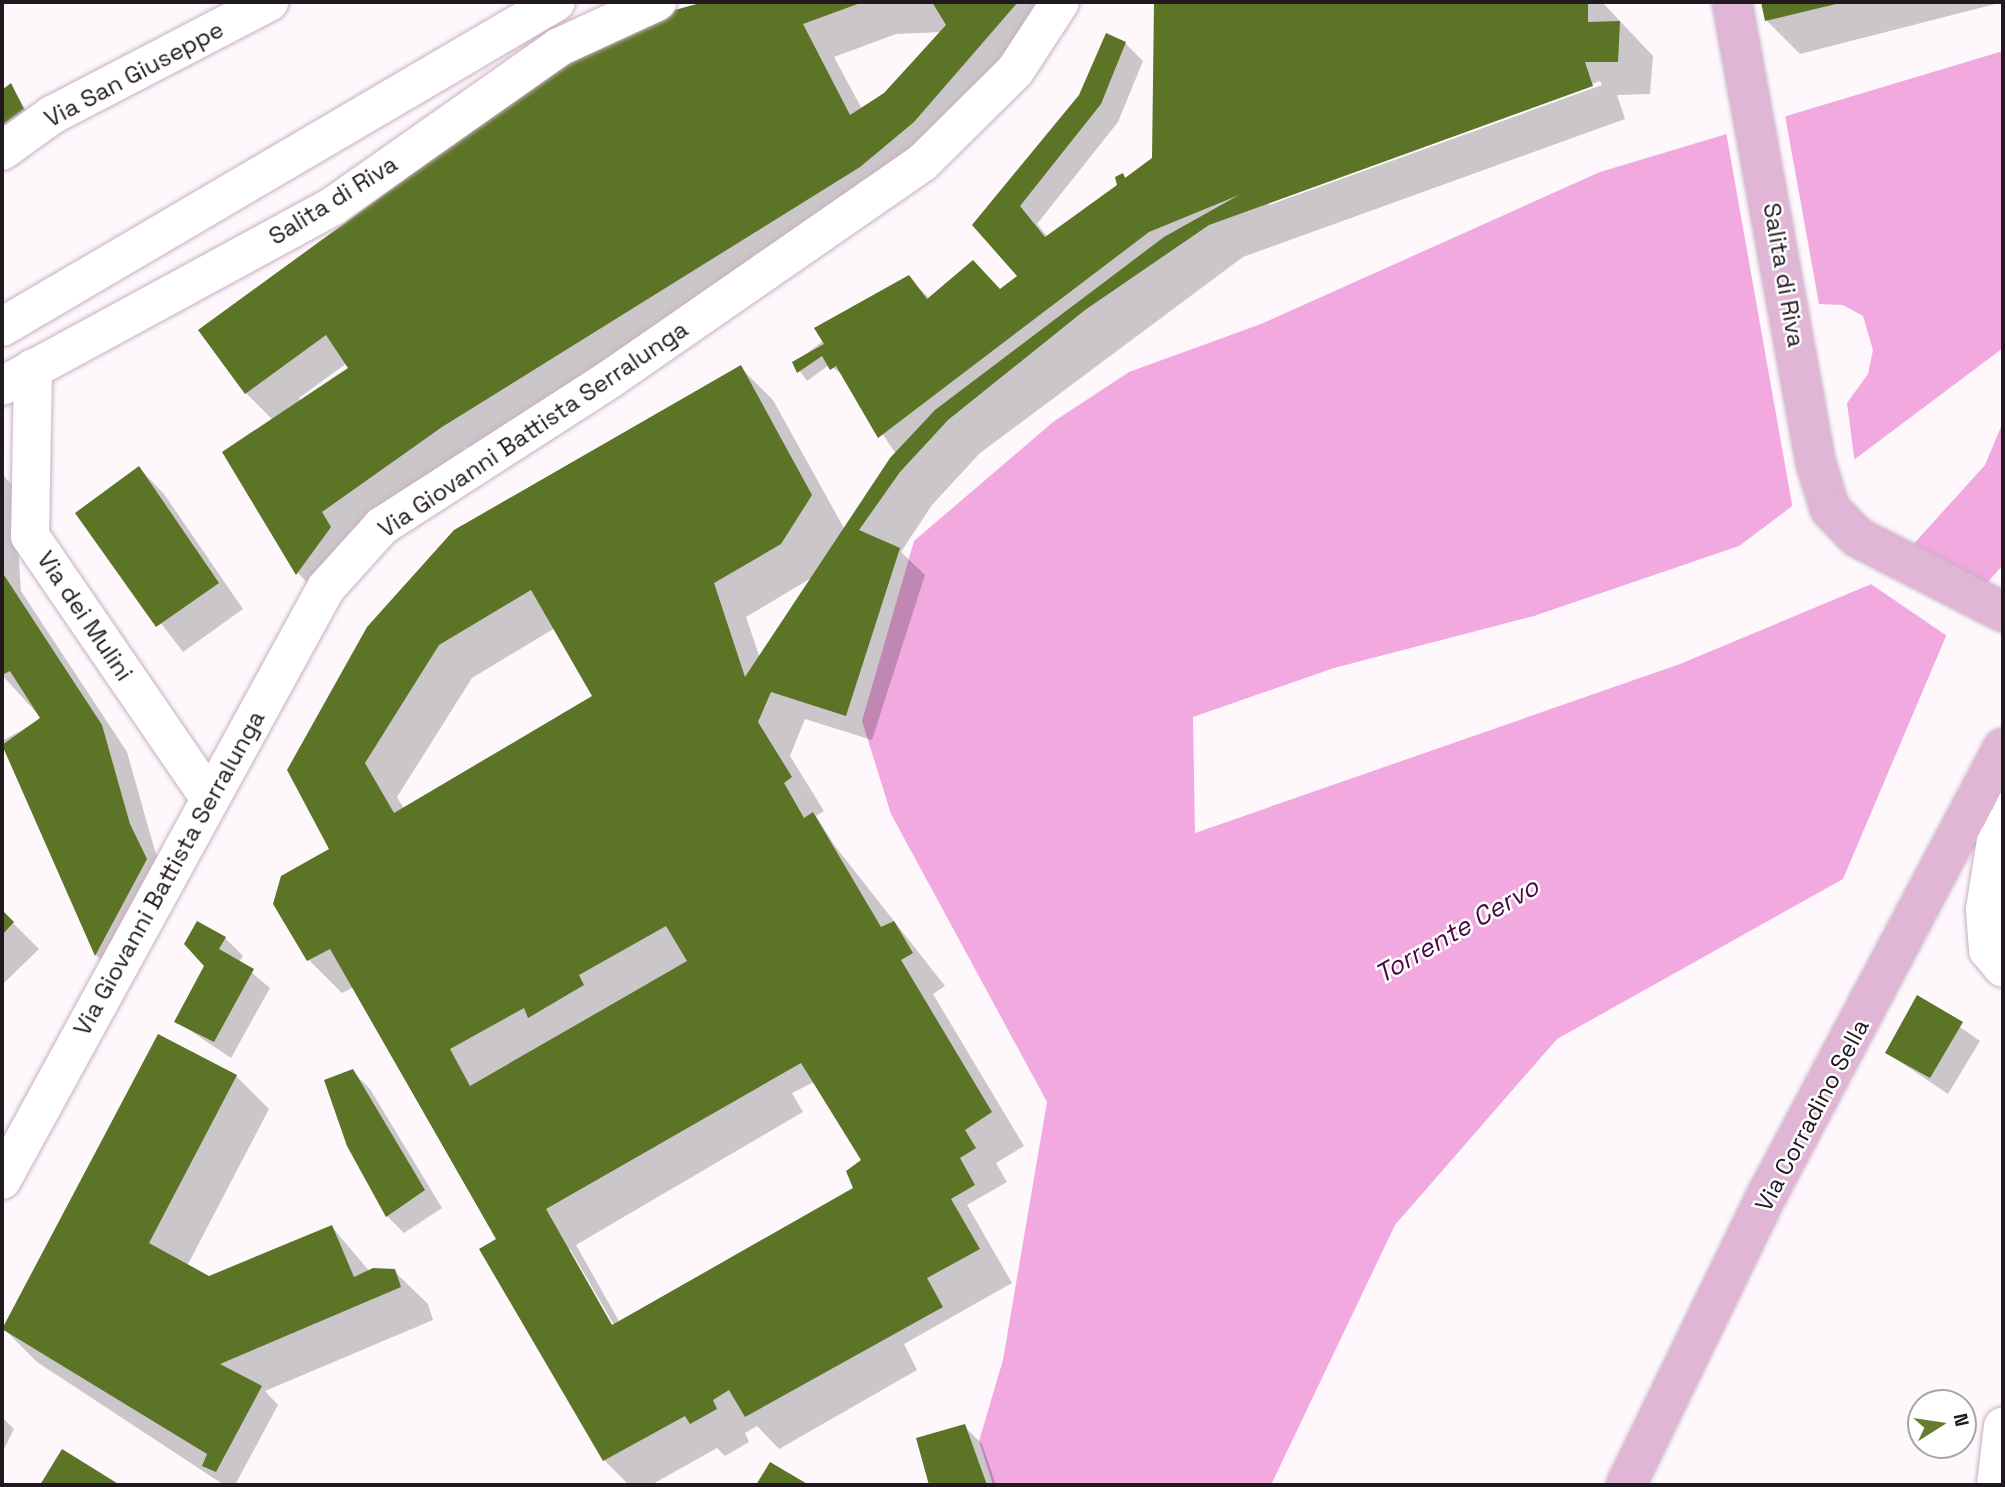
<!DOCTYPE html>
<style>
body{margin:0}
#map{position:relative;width:2005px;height:1487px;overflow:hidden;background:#fef8fc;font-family:"Space Grotesk",sans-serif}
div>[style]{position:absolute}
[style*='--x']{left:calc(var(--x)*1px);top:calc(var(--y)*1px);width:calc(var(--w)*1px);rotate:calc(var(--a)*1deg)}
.water>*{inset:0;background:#f1a9e0}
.pier>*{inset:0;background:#fef8fc}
.shadow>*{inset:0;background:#0003}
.building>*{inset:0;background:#5b7425}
.roads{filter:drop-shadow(0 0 2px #c9aec2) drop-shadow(0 0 2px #c9aec2)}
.minor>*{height:38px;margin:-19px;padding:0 19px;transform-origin:19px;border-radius:19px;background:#fff}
.major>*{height:38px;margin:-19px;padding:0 19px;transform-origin:19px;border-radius:19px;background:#e0b5d6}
span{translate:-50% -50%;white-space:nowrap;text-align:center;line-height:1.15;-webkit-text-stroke:5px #fff;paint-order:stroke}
.street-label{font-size:24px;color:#221820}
.water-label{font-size:26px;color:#480a3f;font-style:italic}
.frame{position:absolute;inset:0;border:4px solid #221820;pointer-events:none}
.north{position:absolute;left:1907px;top:1389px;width:70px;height:70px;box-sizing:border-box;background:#fff;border:2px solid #a7a3a6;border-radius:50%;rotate:78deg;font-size:19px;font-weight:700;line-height:28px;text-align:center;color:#221820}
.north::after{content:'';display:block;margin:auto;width:24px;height:32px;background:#647d30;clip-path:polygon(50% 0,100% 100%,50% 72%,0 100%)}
</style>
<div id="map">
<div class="water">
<div style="clip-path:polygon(2003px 51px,2003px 348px,1739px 546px,1534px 616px,1334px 668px,1193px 717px,1195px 833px,1680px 664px,1881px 580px,1985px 465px,2003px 422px,2003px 565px,1952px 622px,1843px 879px,1557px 1039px,1395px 1225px,1271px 1485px,993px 1485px,979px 1441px,1003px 1360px,1047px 1102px,891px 814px,862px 721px,914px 541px,1053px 422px,1129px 372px,1261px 324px,1600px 172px)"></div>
</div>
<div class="pier">
<div style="clip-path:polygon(1785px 115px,1819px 304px,1843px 305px,1863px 316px,1873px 350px,1868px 374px,1847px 403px,1855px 464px,1793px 510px,1726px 132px)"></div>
<div style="clip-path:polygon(1906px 548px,1979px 597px,1950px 638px,1868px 582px)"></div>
</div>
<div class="shadow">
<div style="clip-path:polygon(evenodd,710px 2px,1041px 2px,947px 154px,476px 458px,464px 446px,466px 453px,323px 599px,298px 573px,225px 452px,273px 420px,246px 393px,643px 20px,710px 2px,942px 32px,885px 94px,862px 109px,834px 57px,896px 34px,942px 32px,710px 2px,347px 363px,350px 368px,301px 401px,299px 398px,347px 363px)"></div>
<div style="clip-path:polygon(evenodd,1155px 2px,1602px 2px,1653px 56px,1650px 94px,1617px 95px,1625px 119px,1243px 257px,980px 453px,932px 505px,901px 552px,925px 575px,872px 740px,805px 719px,790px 756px,824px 811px,816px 816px,835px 846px,945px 986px,933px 994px,1024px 1146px,996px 1163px,1007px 1182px,967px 1205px,1012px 1283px,904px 1344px,917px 1370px,779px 1449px,757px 1426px,745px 1433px,749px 1442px,725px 1456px,717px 1448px,651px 1485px,629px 1485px,604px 1460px,499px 1239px,354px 987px,342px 993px,309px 960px,275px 904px,331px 849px,289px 770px,740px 367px,773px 400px,845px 530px,896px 454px,843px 375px,829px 365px,807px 381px,794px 363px,908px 277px,930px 299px,1001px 291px,1019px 277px,975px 225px,1125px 43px,1143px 61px,1118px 122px,1037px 224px,1048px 237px,1119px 186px,1123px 175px,1127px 179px,1154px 159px,1155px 2px,1600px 81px,1602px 85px,1269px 205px,1269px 201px,1600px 81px,1155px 2px,813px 577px,760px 658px,746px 617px,813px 577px,1155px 2px,555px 628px,594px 697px,404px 809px,397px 797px,472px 678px,555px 628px,1155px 2px,816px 1081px,863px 1160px,856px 1189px,620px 1323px,576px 1245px,803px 1112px,792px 1093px,816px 1081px,1155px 2px,566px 1249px,570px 1249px,618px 1332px,615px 1334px,566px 1249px)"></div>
<div style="clip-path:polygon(1762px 2px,2003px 2px,1800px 54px,1767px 21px)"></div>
<div style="clip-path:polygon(10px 85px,31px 118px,9px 135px,2px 127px,2px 92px)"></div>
<div style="clip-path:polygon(139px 468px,164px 494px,243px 609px,183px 652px,77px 514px)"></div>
<div style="clip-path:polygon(2px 474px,14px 487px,21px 591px,127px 752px,155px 851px,172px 886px,121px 980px,96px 955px,2px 741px,42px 719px,2px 675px)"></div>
<div style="clip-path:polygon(2px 912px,39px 949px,2px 985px)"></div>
<div style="clip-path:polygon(225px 938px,243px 956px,239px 962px,270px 988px,231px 1058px,176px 1021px)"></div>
<div style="clip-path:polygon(1918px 998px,1980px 1041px,1948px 1094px,1887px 1053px)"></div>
<div style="clip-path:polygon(158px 1037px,236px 1076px,269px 1109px,187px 1266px,209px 1278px,332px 1227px,370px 1272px,394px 1271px,428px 1304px,433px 1320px,265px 1391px,278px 1405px,235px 1485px,221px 1483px,37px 1362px,4px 1329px)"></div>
<div style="clip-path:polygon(352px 1071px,370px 1089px,442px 1208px,404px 1233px,387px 1216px)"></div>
<div style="clip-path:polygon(2px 1417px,14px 1429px,2px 1453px)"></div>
<div style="clip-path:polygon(964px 1426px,982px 1444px,996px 1485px,931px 1485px,918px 1439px)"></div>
</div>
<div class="building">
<div style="clip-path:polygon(704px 2px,863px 2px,803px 24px,850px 115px,884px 93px,946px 25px,932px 2px,1018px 2px,914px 122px,860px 167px,442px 427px,322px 512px,331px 527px,296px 575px,222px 452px,348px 368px,326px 335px,245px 394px,198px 330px,584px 49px,642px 19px)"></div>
<div style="clip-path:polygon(evenodd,1154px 2px,1588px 2px,1588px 22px,1620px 21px,1618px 62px,1585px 62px,1593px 86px,1209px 225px,1085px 310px,948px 420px,900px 472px,859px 530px,900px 548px,846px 716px,771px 692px,758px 722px,792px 777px,784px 783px,804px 818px,813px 812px,881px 927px,894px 921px,913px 953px,901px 960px,992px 1112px,965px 1130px,976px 1148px,960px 1158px,975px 1185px,951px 1199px,980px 1249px,927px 1278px,943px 1307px,745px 1417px,729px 1390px,713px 1400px,717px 1409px,690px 1424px,685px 1416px,603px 1461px,479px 1249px,496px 1239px,330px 949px,307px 961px,273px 904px,281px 876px,329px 849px,287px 770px,367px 627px,454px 530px,741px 365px,812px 495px,781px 544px,714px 583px,745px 677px,890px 458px,935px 410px,1164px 237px,1239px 195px,1149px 232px,878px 438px,836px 366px,830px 370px,822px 356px,797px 373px,792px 362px,824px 344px,814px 328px,909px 275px,927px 299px,973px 260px,1000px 289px,1017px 276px,972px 225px,1079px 95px,1106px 33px,1126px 42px,1101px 104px,1020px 206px,1045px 237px,1117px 185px,1115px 177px,1123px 173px,1125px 178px,1152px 158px,1154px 2px,531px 590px,592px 696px,394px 813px,365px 763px,439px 645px,531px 590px,1154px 2px,666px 926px,687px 961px,470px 1086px,450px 1049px,524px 1008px,528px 1018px,584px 985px,579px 975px,666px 926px,1154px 2px,801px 1063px,861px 1160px,846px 1171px,853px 1188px,612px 1325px,546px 1209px,801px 1063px)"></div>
<div style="clip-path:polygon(1761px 2px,1840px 2px,1840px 3px,1765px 21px)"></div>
<div style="clip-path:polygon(11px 83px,24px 109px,2px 125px,2px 90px)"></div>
<div style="clip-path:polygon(139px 466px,219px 583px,156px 627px,75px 513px)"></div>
<div style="clip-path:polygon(2px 572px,102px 725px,130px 824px,147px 859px,95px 956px,2px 745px,40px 718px,10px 671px,2px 675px)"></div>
<div style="clip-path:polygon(2px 910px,14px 922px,2px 935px)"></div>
<div style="clip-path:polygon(197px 921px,226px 937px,219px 949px,254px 969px,214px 1042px,174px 1022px,204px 966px,184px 944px)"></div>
<div style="clip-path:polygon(1917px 995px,1963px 1022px,1930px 1078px,1885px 1053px)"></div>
<div style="clip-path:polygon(158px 1034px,237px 1075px,149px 1243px,209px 1276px,332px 1225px,354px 1277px,373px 1268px,395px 1269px,401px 1287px,220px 1364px,262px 1386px,216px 1472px,202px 1466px,207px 1454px,2px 1329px)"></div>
<div style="clip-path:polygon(353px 1069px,425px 1190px,386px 1217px,347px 1146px,324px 1080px)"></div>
<div style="clip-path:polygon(965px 1424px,987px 1485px,929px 1485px,916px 1438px)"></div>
<div style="clip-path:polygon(62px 1449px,120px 1485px,40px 1485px)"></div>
<div style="clip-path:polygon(770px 1462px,809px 1485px,756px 1485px)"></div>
</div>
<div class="roads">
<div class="minor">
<div style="--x:2;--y:151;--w:62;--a:-35.8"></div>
<div style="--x:52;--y:115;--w:245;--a:-27.5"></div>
<div style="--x:2;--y:327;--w:642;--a:-30.4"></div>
<div style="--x:33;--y:368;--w:168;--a:91"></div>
<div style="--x:30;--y:536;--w:319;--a:55.6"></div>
<div style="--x:2;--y:386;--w:377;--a:-28.5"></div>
<div style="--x:333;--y:206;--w:276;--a:-35.1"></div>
<div style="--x:559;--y:47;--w:108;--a:-24.7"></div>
<div style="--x:2003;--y:796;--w:115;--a:99"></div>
<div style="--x:1985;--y:910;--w:40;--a:85.7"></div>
<div style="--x:1988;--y:950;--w:23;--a:50"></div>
<div style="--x:2;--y:1180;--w:675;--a:-61.31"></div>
<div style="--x:326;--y:588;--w:84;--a:-47.9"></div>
<div style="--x:382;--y:526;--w:271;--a:-32.8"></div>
<div style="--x:610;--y:379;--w:379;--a:-34.7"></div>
<div style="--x:922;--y:163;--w:131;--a:-44.7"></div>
<div style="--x:1015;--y:71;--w:82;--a:-56.9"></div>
<div style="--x:1996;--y:1485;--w:59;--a:-83.2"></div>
</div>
<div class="major">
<div style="--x:1732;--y:2;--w:470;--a:79.7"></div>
<div style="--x:1816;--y:464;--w:47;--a:72.7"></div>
<div style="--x:1830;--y:509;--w:39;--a:46"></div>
<div style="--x:1857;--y:537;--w:164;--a:27.2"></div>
<div style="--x:1626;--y:1485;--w:325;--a:-64.1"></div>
<div style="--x:1768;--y:1193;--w:503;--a:-62.16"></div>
</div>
</div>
<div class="street-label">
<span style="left:134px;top:74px;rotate:-28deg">Via San Giuseppe</span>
<span style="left:333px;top:200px;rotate:-32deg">Salita di Riva</span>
<span style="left:1784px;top:275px;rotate:80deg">Salita di Riva</span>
<span style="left:533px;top:429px;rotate:-34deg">Via Giovanni Battista Serralunga</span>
<span style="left:85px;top:616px;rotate:56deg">Via dei Mulini</span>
<span style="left:169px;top:873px;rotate:-61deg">Via Giovanni Battista Serralunga</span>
<span style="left:1812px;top:1115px;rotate:-62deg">Via Corradino Sella</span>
</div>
<div class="water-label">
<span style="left:1457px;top:931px;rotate:-30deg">Torrente Cervo</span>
</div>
<div class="frame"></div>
<div class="north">N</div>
</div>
